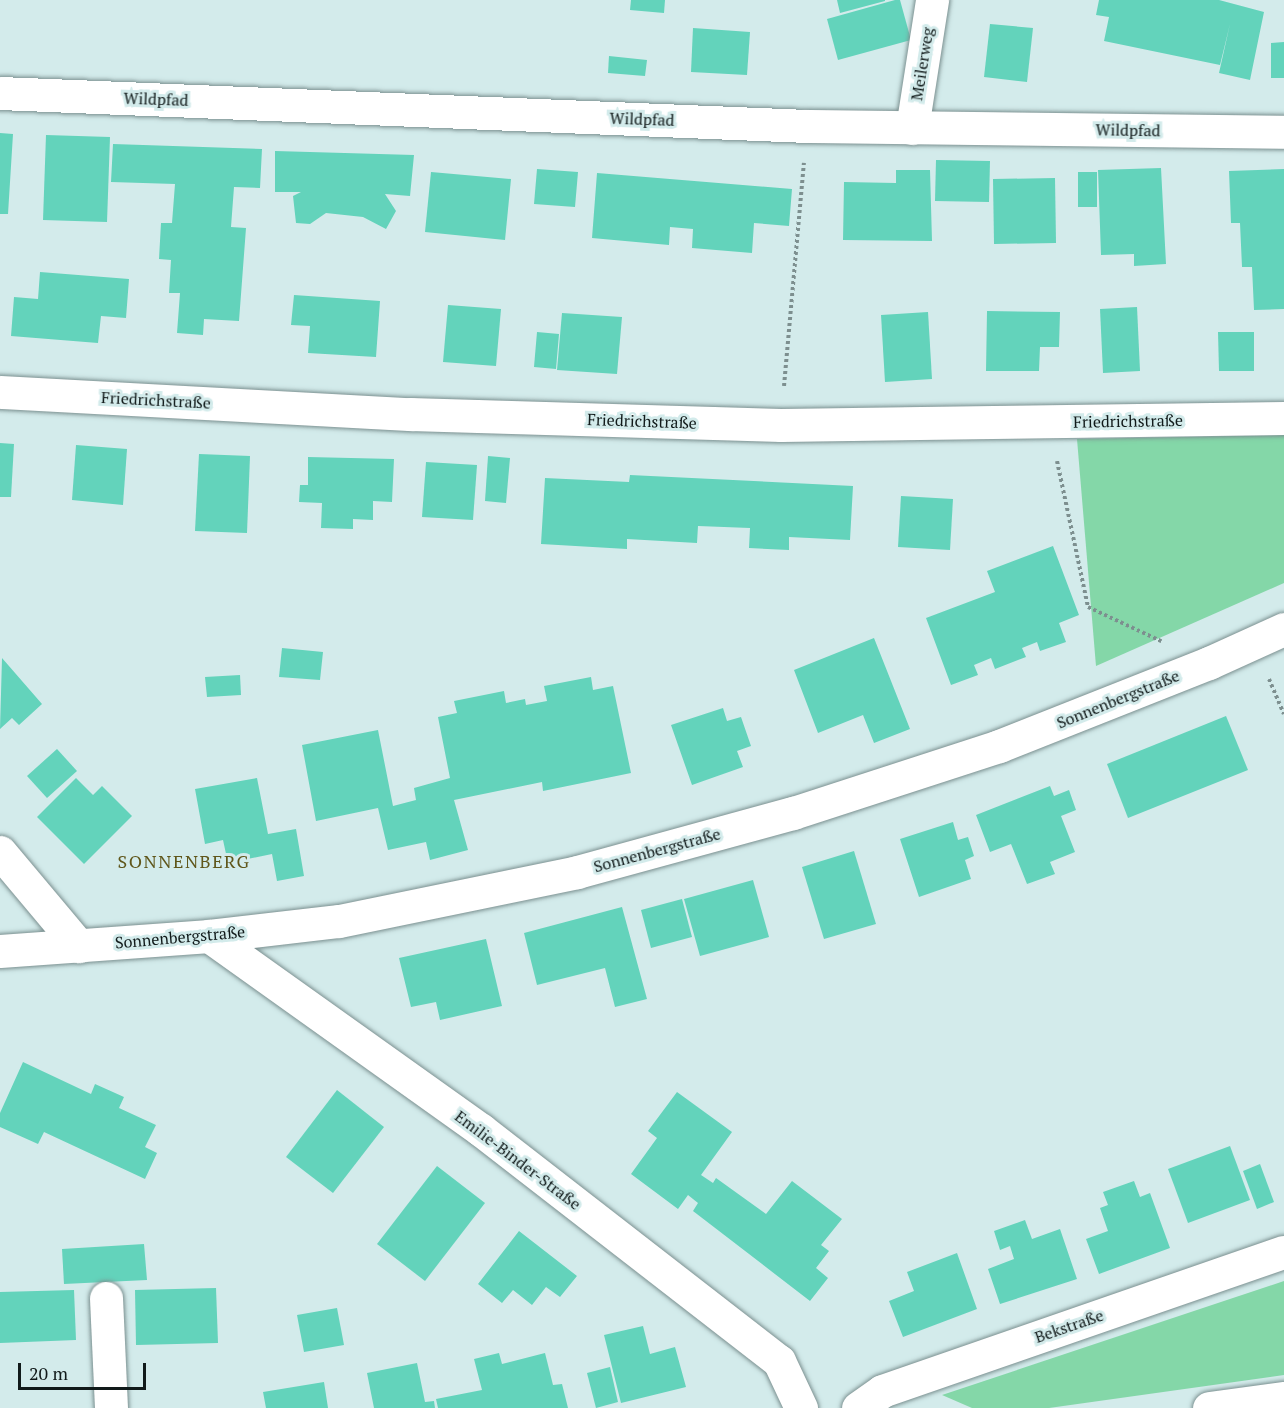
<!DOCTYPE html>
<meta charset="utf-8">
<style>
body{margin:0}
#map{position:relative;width:1284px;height:1408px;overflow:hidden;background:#d3ebeb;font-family:"PT Serif",serif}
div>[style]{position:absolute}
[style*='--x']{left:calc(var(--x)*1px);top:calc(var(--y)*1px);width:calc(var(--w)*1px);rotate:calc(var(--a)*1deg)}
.green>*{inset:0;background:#84d7a8}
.building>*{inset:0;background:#63d3bb}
.path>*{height:4px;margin-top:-2px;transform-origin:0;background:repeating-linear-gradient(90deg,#7d8f8f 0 3px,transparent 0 6px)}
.roads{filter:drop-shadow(0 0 2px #7b9090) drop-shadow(0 0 2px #7b9090)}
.minor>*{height:33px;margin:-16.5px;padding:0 16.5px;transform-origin:16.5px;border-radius:16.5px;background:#fff}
span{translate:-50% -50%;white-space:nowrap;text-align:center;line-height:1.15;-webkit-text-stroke:6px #d3ebeb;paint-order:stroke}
.street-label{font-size:16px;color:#111a1a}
.neighbourhood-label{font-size:18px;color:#5f561a;letter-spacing:1.5px}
.scale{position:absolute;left:18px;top:1363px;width:128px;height:27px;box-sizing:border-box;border:3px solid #111a1a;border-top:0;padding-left:8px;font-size:18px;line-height:21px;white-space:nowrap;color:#111a1a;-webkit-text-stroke:4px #d3ebeb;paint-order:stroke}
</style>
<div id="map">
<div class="green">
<div style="clip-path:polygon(1284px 435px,1284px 583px,1096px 666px,1077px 439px)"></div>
<div style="clip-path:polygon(1284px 1281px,1284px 1375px,1049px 1408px,972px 1408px,942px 1395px)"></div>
</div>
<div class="building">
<div style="clip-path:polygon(631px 0,665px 0,664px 13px,630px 10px)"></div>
<div style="clip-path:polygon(837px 0,885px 0,885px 1px,840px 13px)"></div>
<div style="clip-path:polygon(895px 0,900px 0,911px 40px,838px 60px,827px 19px)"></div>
<div style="clip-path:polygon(1099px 0,1219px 0,1264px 12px,1250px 80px,1219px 73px,1230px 24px,1220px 65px,1104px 41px,1109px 17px,1096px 15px)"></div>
<div style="clip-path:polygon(990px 24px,1033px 28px,1027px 82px,984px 77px)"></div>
<div style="clip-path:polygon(693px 28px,750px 32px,747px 75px,691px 72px)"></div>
<div style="clip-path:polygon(1284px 42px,1284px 78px,1271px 78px,1271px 43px)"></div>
<div style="clip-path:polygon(609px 56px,647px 60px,645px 76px,608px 73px)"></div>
<div style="clip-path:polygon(0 133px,13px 134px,8px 214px,0 214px)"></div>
<div style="clip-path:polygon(46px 135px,110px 137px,107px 222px,43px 220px)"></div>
<div style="clip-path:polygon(113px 144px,262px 149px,260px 188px,234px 187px,231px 227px,246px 228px,239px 321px,204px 319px,203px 335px,177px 333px,180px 293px,169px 293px,171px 260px,159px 259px,161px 223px,172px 223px,175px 184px,111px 182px)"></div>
<div style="clip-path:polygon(275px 151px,414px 155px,410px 196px,385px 194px,396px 211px,386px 229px,363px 217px,326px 213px,310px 224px,296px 223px,293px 196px,301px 192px,275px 192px)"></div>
<div style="clip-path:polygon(936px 160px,990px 161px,989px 202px,935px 201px)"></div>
<div style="clip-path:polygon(1161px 168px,1166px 264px,1134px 266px,1134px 254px,1101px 255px,1098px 170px)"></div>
<div style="clip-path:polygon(537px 169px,578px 172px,575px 207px,534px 204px)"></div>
<div style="clip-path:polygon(1284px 169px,1284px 309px,1254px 310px,1252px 267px,1242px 267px,1240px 223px,1231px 223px,1229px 171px)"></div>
<div style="clip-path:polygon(896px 170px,930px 170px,932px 241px,843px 240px,844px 182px,896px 183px)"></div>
<div style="clip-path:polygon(431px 172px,511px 179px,505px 240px,425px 232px)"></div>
<div style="clip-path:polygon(1078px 172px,1097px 172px,1097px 207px,1078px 207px)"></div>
<div style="clip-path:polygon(597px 173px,792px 189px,789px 226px,754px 223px,752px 253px,692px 248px,693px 229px,670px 227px,669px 245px,592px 238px)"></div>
<div style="clip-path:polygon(1055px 178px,1056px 243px,994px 244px,993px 179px)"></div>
<div style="clip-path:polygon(40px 272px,129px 279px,126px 318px,101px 316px,98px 343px,11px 336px,14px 297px,38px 299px)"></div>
<div style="clip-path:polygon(294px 295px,380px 301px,376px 357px,308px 353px,310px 326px,291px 325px)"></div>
<div style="clip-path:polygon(448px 305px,501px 309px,496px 366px,443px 362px)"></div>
<div style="clip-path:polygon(1137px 307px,1140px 371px,1103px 373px,1100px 309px)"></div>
<div style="clip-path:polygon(987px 311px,1060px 312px,1059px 347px,1040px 347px,1039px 371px,986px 371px)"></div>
<div style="clip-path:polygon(928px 312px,932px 379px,885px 382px,881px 315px)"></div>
<div style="clip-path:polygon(562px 313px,622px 317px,617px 374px,557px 370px)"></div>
<div style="clip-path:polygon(537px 332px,559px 334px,556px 369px,534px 367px)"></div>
<div style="clip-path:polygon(1218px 332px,1254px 332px,1254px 371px,1219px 371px)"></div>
<div style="clip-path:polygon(0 443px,14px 444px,11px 497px,0 497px)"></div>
<div style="clip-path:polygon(76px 445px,127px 449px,123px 505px,72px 500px)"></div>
<div style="clip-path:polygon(199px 454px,250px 456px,247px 533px,195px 531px)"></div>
<div style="clip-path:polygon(488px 456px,510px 458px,506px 503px,485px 501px)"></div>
<div style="clip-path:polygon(308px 457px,394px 459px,392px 502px,373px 501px,373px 520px,353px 519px,353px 529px,321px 528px,322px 503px,299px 502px,300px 485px,308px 485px)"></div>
<div style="clip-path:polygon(426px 462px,477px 465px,473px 520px,422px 517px)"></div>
<div style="clip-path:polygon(630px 475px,853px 486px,850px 540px,789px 537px,789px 550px,749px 548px,750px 528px,698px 526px,697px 543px,627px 539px,627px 549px,541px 544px,545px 478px,629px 482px)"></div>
<div style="clip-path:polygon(901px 496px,953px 499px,950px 550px,898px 547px)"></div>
<div style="clip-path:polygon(1053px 546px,1079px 615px,1059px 623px,1066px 642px,1040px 651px,1037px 642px,1022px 648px,1026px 657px,995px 669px,991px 658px,974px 665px,978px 675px,951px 685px,926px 618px,995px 592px,987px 571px)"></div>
<div style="clip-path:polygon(874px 638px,910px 729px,874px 743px,863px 715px,818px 733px,794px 670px)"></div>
<div style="clip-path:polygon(282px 648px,323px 652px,320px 680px,279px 677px)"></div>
<div style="clip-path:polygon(2px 658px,42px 704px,19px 725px,12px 718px,0 729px)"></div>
<div style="clip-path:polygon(240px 675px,241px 695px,207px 697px,205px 677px)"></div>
<div style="clip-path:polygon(591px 677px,593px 690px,613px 686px,631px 773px,543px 791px,542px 782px,454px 800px,468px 850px,430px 860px,426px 842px,388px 850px,378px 808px,316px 821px,302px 745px,378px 730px,393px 806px,416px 800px,414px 788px,450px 778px,438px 717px,457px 713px,454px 701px,504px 691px,506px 703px,525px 699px,526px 705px,547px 701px,544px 686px)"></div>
<div style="clip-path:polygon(723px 708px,727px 721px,741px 717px,751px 746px,737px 751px,743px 767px,692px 785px,671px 725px)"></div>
<div style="clip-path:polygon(1226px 716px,1248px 770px,1128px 818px,1107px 764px)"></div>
<div style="clip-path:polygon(57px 749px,77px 771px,47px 798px,27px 776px)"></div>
<div style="clip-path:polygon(76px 778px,93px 795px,102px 786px,132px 816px,84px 864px,37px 817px)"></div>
<div style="clip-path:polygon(257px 778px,268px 834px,296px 829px,304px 876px,277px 881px,272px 854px,228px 863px,223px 840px,205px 844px,195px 789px)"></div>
<div style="clip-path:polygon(1050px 786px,1054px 796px,1069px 790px,1076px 810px,1061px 816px,1075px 852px,1050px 862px,1055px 874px,1027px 884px,1011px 844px,990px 852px,976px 815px)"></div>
<div style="clip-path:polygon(953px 822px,958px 840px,968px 837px,974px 856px,965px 860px,971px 879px,919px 897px,900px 839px)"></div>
<div style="clip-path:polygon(854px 851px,876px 924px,824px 939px,802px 867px)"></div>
<div style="clip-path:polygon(753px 880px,769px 937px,700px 956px,684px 899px)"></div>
<div style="clip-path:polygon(682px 899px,692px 937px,651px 948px,641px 910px)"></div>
<div style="clip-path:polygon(622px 907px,647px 999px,615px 1007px,605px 968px,537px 985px,524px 933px)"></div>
<div style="clip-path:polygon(486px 939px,502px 1006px,440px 1020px,436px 1002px,411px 1007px,399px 958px)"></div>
<div style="clip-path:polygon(23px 1062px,91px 1094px,95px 1084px,124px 1097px,119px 1108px,156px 1125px,145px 1147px,157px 1153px,145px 1179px,44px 1132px,38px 1144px,0 1127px,0 1113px)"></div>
<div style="clip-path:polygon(337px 1090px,384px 1127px,333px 1193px,286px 1157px)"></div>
<div style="clip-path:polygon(677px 1092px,732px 1132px,701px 1175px,713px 1183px,716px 1178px,766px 1214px,792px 1181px,842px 1219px,821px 1245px,829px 1251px,816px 1268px,828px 1278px,810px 1301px,693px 1211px,698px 1203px,688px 1195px,678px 1209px,631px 1174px,657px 1138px,648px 1131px)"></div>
<div style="clip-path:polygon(1230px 1146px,1250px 1200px,1188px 1223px,1168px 1169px)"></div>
<div style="clip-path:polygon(1260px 1164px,1274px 1202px,1257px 1209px,1243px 1171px)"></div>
<div style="clip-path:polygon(437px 1166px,485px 1203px,425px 1281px,377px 1244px)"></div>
<div style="clip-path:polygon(1134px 1181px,1140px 1197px,1150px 1193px,1170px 1248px,1099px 1274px,1086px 1239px,1108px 1231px,1100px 1208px,1108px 1205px,1103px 1192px)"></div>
<div style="clip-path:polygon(1025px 1220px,1032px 1239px,1060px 1229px,1077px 1279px,1000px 1304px,988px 1269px,1014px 1259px,1010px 1246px,1000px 1250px,994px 1231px)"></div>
<div style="clip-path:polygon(519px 1231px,577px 1276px,560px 1297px,546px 1287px,532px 1305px,513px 1290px,502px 1303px,478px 1284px)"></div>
<div style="clip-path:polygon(144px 1244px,147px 1280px,64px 1284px,62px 1249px)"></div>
<div style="clip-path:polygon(957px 1253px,977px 1309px,903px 1337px,889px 1301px,914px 1291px,907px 1272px)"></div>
<div style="clip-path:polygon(216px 1288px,218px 1343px,136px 1345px,135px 1290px)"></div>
<div style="clip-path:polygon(74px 1290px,76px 1340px,0 1343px,0 1292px)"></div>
<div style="clip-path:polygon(337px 1308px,344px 1345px,304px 1352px,297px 1315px)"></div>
<div style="clip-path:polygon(643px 1326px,650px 1354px,675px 1347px,686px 1387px,621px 1403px,604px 1335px)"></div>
<div style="clip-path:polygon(499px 1353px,502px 1364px,545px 1353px,553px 1385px,562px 1384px,568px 1408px,438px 1408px,436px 1399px,482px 1390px,474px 1359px)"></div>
<div style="clip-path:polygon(417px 1363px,425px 1402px,434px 1401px,435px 1408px,374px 1408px,367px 1373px)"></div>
<div style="clip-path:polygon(610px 1367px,618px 1402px,596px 1408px,587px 1373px)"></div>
<div style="clip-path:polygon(324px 1382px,328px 1408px,266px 1408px,263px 1392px)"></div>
</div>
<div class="path">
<div style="--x:784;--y:386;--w:224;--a:-84.9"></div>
<div style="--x:1057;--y:461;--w:149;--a:78"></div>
<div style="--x:1088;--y:607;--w:81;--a:25"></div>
<div style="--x:1269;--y:679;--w:38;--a:67"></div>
</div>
<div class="roads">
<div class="minor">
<div style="--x:0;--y:93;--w:808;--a:2.34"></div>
<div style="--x:807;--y:126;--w:477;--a:0.7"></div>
<div style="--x:912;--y:128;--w:130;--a:-81.1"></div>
<div style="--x:0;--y:392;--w:411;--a:3.1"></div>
<div style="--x:410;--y:414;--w:371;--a:1.7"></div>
<div style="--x:781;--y:425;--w:503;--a:-0.8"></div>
<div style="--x:0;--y:852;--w:123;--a:50"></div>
<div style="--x:209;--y:936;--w:334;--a:35.5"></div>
<div style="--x:481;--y:1130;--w:377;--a:37.8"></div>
<div style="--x:779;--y:1361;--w:52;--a:64.9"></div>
<div style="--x:0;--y:951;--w:210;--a:-4.1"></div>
<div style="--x:209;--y:936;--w:131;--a:-6.6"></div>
<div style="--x:339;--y:921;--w:243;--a:-11.6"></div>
<div style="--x:577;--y:872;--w:224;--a:-15.3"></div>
<div style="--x:793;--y:813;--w:217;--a:-18"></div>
<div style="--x:999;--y:746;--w:226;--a:-21.6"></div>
<div style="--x:1209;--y:663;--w:82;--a:-24.4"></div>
<div style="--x:106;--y:1298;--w:110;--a:87.4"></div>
<div style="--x:858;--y:1408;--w:29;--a:-35"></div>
<div style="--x:882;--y:1391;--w:425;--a:-19.1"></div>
<div style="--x:1209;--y:1408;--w:76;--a:-7.6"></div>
</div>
</div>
<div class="street-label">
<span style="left:922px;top:64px;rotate:-81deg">Meilerweg</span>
<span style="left:156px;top:99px;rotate:2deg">Wildpfad</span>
<span style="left:642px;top:119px;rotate:2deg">Wildpfad</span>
<span style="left:1128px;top:130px;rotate:1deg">Wildpfad</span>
<span style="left:156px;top:400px;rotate:3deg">Friedrichstraße</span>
<span style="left:642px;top:421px;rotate:2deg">Friedrichstraße</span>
<span style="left:1128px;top:421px;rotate:-1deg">Friedrichstraße</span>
<span style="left:1118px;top:699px;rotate:-22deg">Sonnenbergstraße</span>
<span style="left:657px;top:850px;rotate:-15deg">Sonnenbergstraße</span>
<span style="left:180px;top:937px;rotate:-5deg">Sonnenbergstraße</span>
<span style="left:518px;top:1160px;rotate:37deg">Emilie-Binder-Straße</span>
<span style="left:1069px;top:1326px;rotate:-19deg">Bekstraße</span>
</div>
<div class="neighbourhood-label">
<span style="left:184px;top:861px">SONNENBERG</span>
</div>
<div class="scale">20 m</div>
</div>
